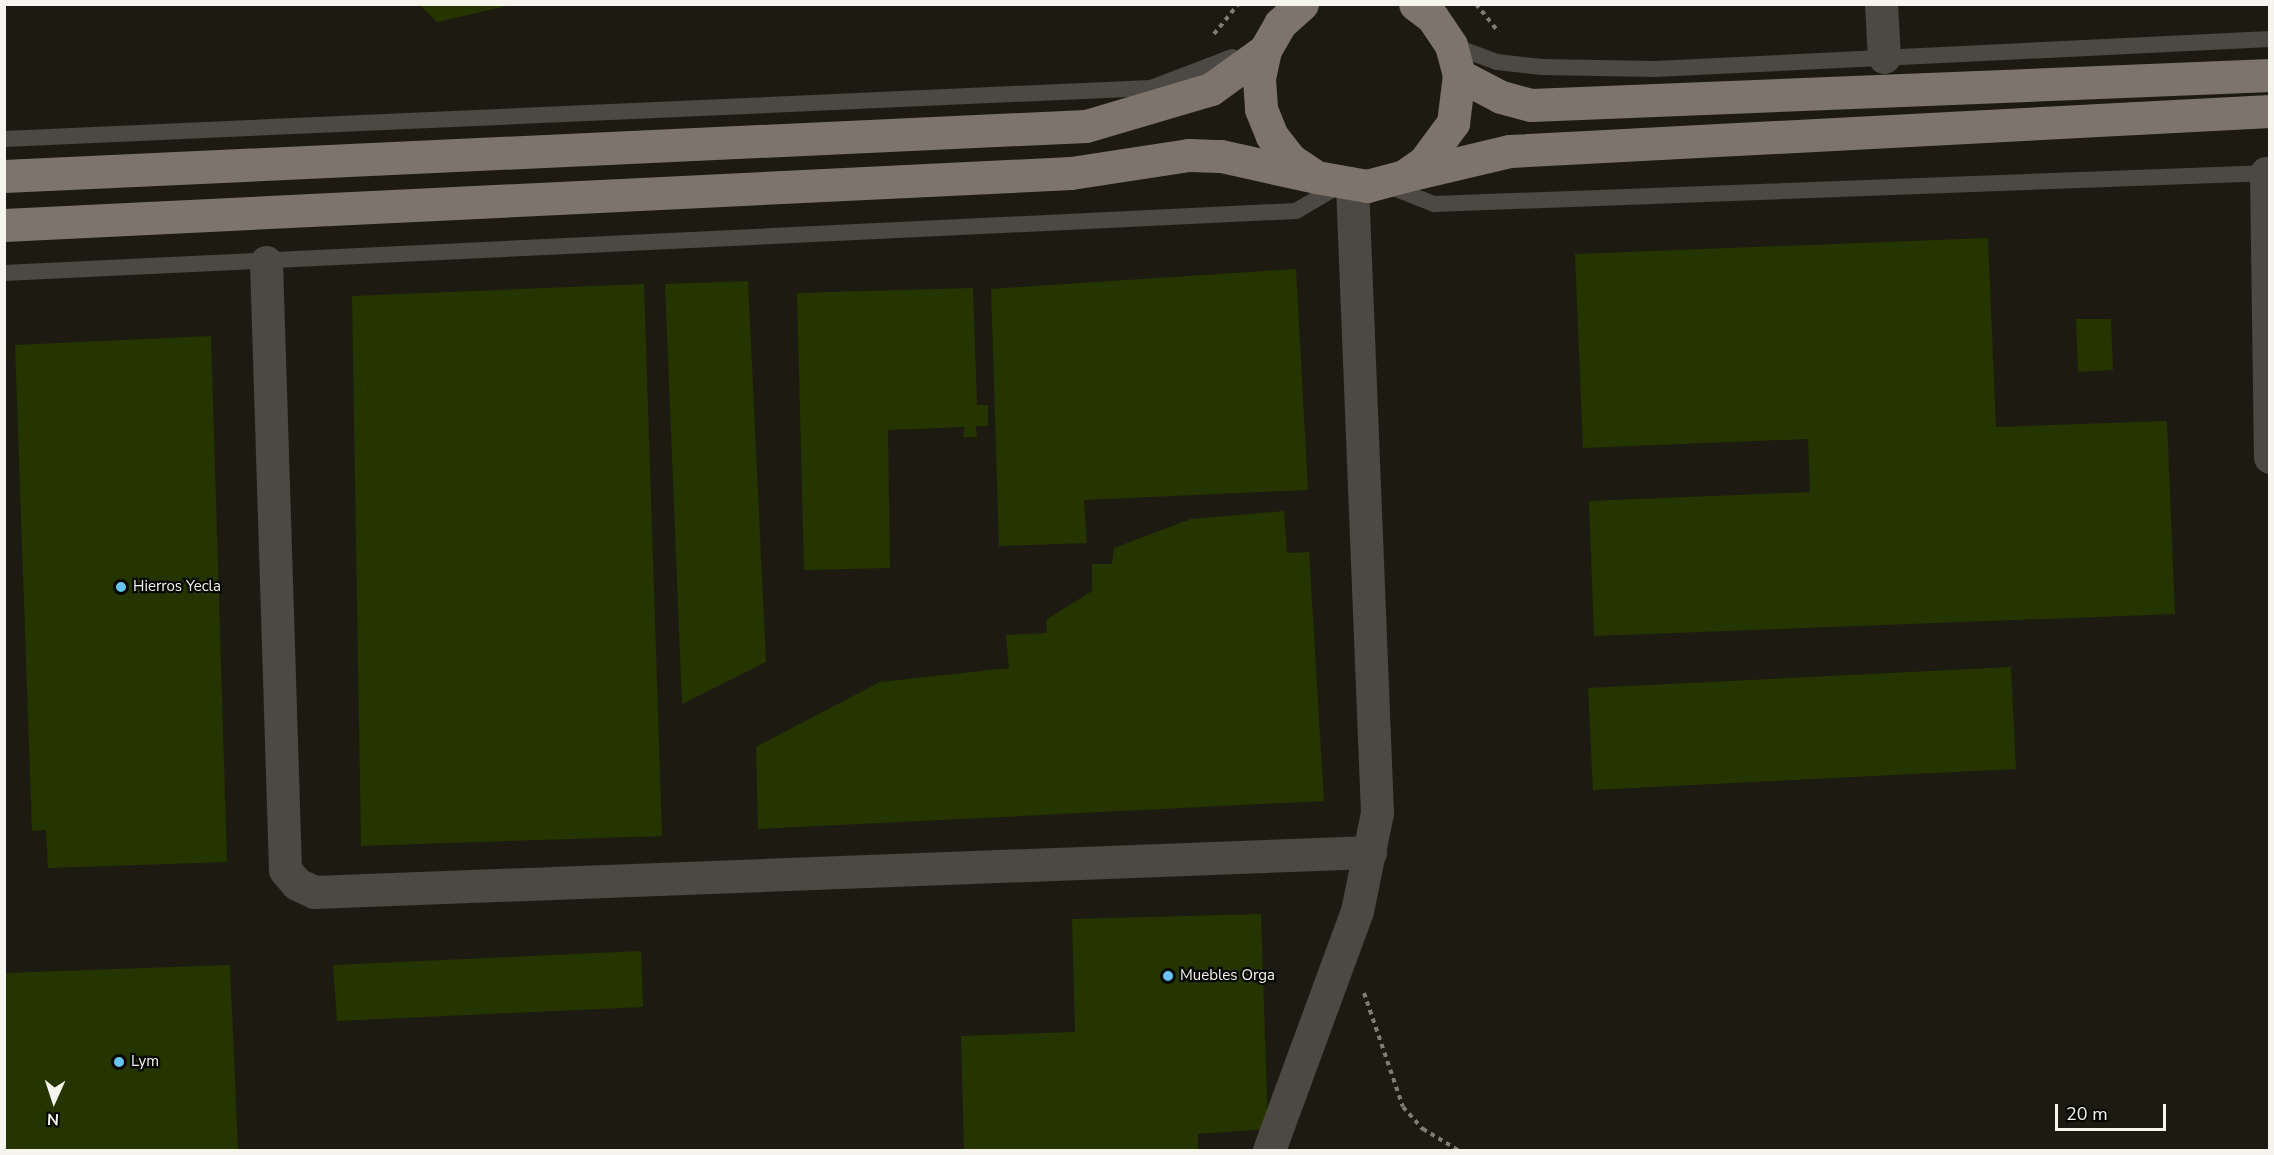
<!DOCTYPE html>
<style>
body{margin:0}
#map{position:relative;width:2274px;height:1155px;overflow:hidden;background:#1d1b11;font-family:"Nunito Sans",sans-serif}
div>[style]{position:absolute}
[style*='--x']{left:calc(var(--x)*1px);top:calc(var(--y)*1px);width:calc(var(--w)*1px);rotate:calc(var(--a)*1deg)}
.building>*{inset:0;background:#243500}
.path>*{height:4px;margin-top:-2px;transform-origin:0;background:repeating-linear-gradient(90deg,#7f7d75 0 4.5px,transparent 0 9px)}
.lane>*{height:16px;margin:-8px;padding:0 8px;transform-origin:8px;border-radius:8px;background:#4c4844}
.street>*{height:33px;margin:-16.5px;padding:0 16.5px;transform-origin:16.5px;border-radius:16.5px;background:#4c4844}
.primary>*{height:33px;margin:-16.5px;padding:0 16.5px;transform-origin:16.5px;border-radius:16.5px;background:#7d756c}
.dots>*{width:16px;height:16px;translate:-50% -50%;box-sizing:border-box;border:3px solid #060603;border-radius:50%}
span{translate:-50% -50%;white-space:nowrap;text-align:center;line-height:1.15;-webkit-text-stroke:4.5px #060603;paint-order:stroke}
.poi-label{font-size:15px;color:#f5f4ed}
.left{translate:0 -50%;text-align:left}
.frame{position:absolute;inset:0;border:6px solid #f5f4ed;pointer-events:none}
.north{position:absolute;left:24px;top:1071px;width:60px;height:60px;-webkit-text-stroke:4px #060603;paint-order:stroke;rotate:183deg;font-size:16px;font-weight:700;line-height:24px;text-align:center;color:#f5f4ed}
.north::after{content:'';display:block;margin:auto;width:21px;height:27px;background:#f5f4ed;clip-path:polygon(50% 0,100% 100%,50% 72%,0 100%)}
.scale{position:absolute;left:2055px;top:1104px;width:111px;height:27px;box-sizing:border-box;border:3px solid #f5f4ed;border-top:0;padding-left:8px;font-size:18px;line-height:21px;white-space:nowrap;color:#f5f4ed;-webkit-text-stroke:4px #060603;paint-order:stroke}
</style>
<div id="map">
<div class="building">
<div style="clip-path:polygon(419px 4px,511px 4px,511px 5px,437px 22px)"></div>
<div style="clip-path:polygon(1988px 238px,1996px 427px,2167px 421px,2175px 614px,1594px 636px,1589px 501px,1810px 492px,1808px 439px,1583px 448px,1575px 254px)"></div>
<div style="clip-path:polygon(1296px 269px,1308px 490px,1084px 500px,1087px 543px,999px 546px,991px 289px)"></div>
<div style="clip-path:polygon(748px 281px,766px 662px,682px 704px,665px 284px)"></div>
<div style="clip-path:polygon(644px 284px,662px 836px,361px 846px,352px 296px)"></div>
<div style="clip-path:polygon(973px 288px,977px 405px,988px 405px,988px 426px,976px 426px,977px 437px,963px 437px,965px 427px,888px 430px,890px 568px,804px 570px,797px 293px)"></div>
<div style="clip-path:polygon(2076px 319px,2111px 319px,2113px 370px,2078px 372px)"></div>
<div style="clip-path:polygon(211px 336px,227px 862px,48px 868px,46px 830px,32px 831px,15px 345px)"></div>
<div style="clip-path:polygon(1284px 511px,1287px 553px,1309px 552px,1324px 801px,758px 829px,756px 747px,880px 682px,1009px 668px,1006px 635px,1047px 633px,1046px 620px,1092px 591px,1092px 564px,1112px 564px,1114px 548px,1191px 519px)"></div>
<div style="clip-path:polygon(2011px 667px,2016px 769px,1593px 790px,1588px 688px)"></div>
<div style="clip-path:polygon(1261px 914px,1268px 1129px,1198px 1134px,1198px 1150px,964px 1150px,961px 1036px,1075px 1032px,1072px 919px)"></div>
<div style="clip-path:polygon(641px 951px,643px 1007px,337px 1021px,333px 965px)"></div>
<div style="clip-path:polygon(230px 965px,238px 1150px,4px 1150px,4px 973px)"></div>
</div>
<div class="path">
<div style="--x:1476;--y:4;--w:36;--a:51"></div>
<div style="--x:1214;--y:34;--w:38;--a:-51"></div>
<div style="--x:1364;--y:993;--w:120;--a:71.1"></div>
<div style="--x:1403;--y:1107;--w:30;--a:48"></div>
<div style="--x:1423;--y:1129;--w:41;--a:31"></div>
</div>
<div class="lane">
<div style="--x:1451;--y:45;--w:49;--a:20.3"></div>
<div style="--x:1497;--y:62;--w:45;--a:6.3"></div>
<div style="--x:1542;--y:67;--w:113;--a:1"></div>
<div style="--x:1655;--y:69;--w:616;--a:-2.79"></div>
<div style="--x:4;--y:139;--w:1148;--a:-2.55"></div>
<div style="--x:1151;--y:88;--w:87;--a:-20.9"></div>
<div style="--x:1386;--y:185;--w:52;--a:21.6"></div>
<div style="--x:1434;--y:204;--w:837;--a:-2.12"></div>
<div style="--x:4;--y:273;--w:1293;--a:-2.75"></div>
<div style="--x:1296;--y:211;--w:53;--a:-30.4"></div>
</div>
<div class="street">
<div style="--x:1881;--y:4;--w:53;--a:86.8"></div>
<div style="--x:2266;--y:173;--w:284;--a:89.2"></div>
<div style="--x:266;--y:262;--w:608;--a:88.21"></div>
<div style="--x:285;--y:870;--w:18;--a:49"></div>
<div style="--x:297;--y:884;--w:19;--a:25"></div>
<div style="--x:314;--y:892;--w:1057;--a:-2.17"></div>
<div style="--x:1269;--y:1150;--w:255;--a:-69.8"></div>
<div style="--x:1357;--y:911;--w:100;--a:-78.5"></div>
<div style="--x:1377;--y:813;--w:627;--a:-92.28"></div>
</div>
<div class="primary">
<div style="--x:1302;--y:4;--w:30;--a:138"></div>
<div style="--x:1280;--y:24;--w:30;--a:120"></div>
<div style="--x:1265;--y:50;--w:30;--a:102"></div>
<div style="--x:1259;--y:79;--w:30;--a:86"></div>
<div style="--x:1261;--y:109;--w:29;--a:68"></div>
<div style="--x:1272;--y:136;--w:31;--a:52"></div>
<div style="--x:1291;--y:160;--w:30;--a:34"></div>
<div style="--x:1316;--y:177;--w:52;--a:10"></div>
<div style="--x:1367;--y:186;--w:38;--a:-15"></div>
<div style="--x:1404;--y:176;--w:24;--a:-35"></div>
<div style="--x:1424;--y:162;--w:49;--a:-53.4"></div>
<div style="--x:1453;--y:123;--w:48;--a:-82.9"></div>
<div style="--x:1459;--y:75;--w:31;--a:-105"></div>
<div style="--x:1451;--y:45;--w:34;--a:-124"></div>
<div style="--x:1432;--y:17;--w:21;--a:-143"></div>
<div style="--x:1459;--y:75;--w:47;--a:27.6"></div>
<div style="--x:1501;--y:97;--w:31;--a:15"></div>
<div style="--x:1531;--y:105;--w:740;--a:-2.32"></div>
<div style="--x:4;--y:176;--w:1083;--a:-2.65"></div>
<div style="--x:1086;--y:126;--w:130;--a:-16.5"></div>
<div style="--x:1211;--y:89;--w:67;--a:-35.8"></div>
<div style="--x:1404;--y:176;--w:109;--a:-13.3"></div>
<div style="--x:1510;--y:151;--w:761;--a:-3.01"></div>
<div style="--x:4;--y:225;--w:1068;--a:-2.79"></div>
<div style="--x:1071;--y:173;--w:119;--a:-8.7"></div>
<div style="--x:1189;--y:155;--w:32;--a:2"></div>
<div style="--x:1221;--y:156;--w:97;--a:12.5"></div>
</div>
<div class="dots">
<div style="left:121px;top:587px;background:#68c4f0"></div>
<div style="left:1168px;top:976px;background:#68c4f0"></div>
<div style="left:119px;top:1062px;background:#68c4f0"></div>
</div>
<div class="poi-label">
<span class="left" style="left:133px;top:587px">Hierros Yecla</span>
<span class="left" style="left:1180px;top:976px">Muebles Orga</span>
<span class="left" style="left:131px;top:1062px">Lym</span>
</div>
<div class="frame"></div>
<div class="north">N</div>
<div class="scale">20 m</div>
</div>
